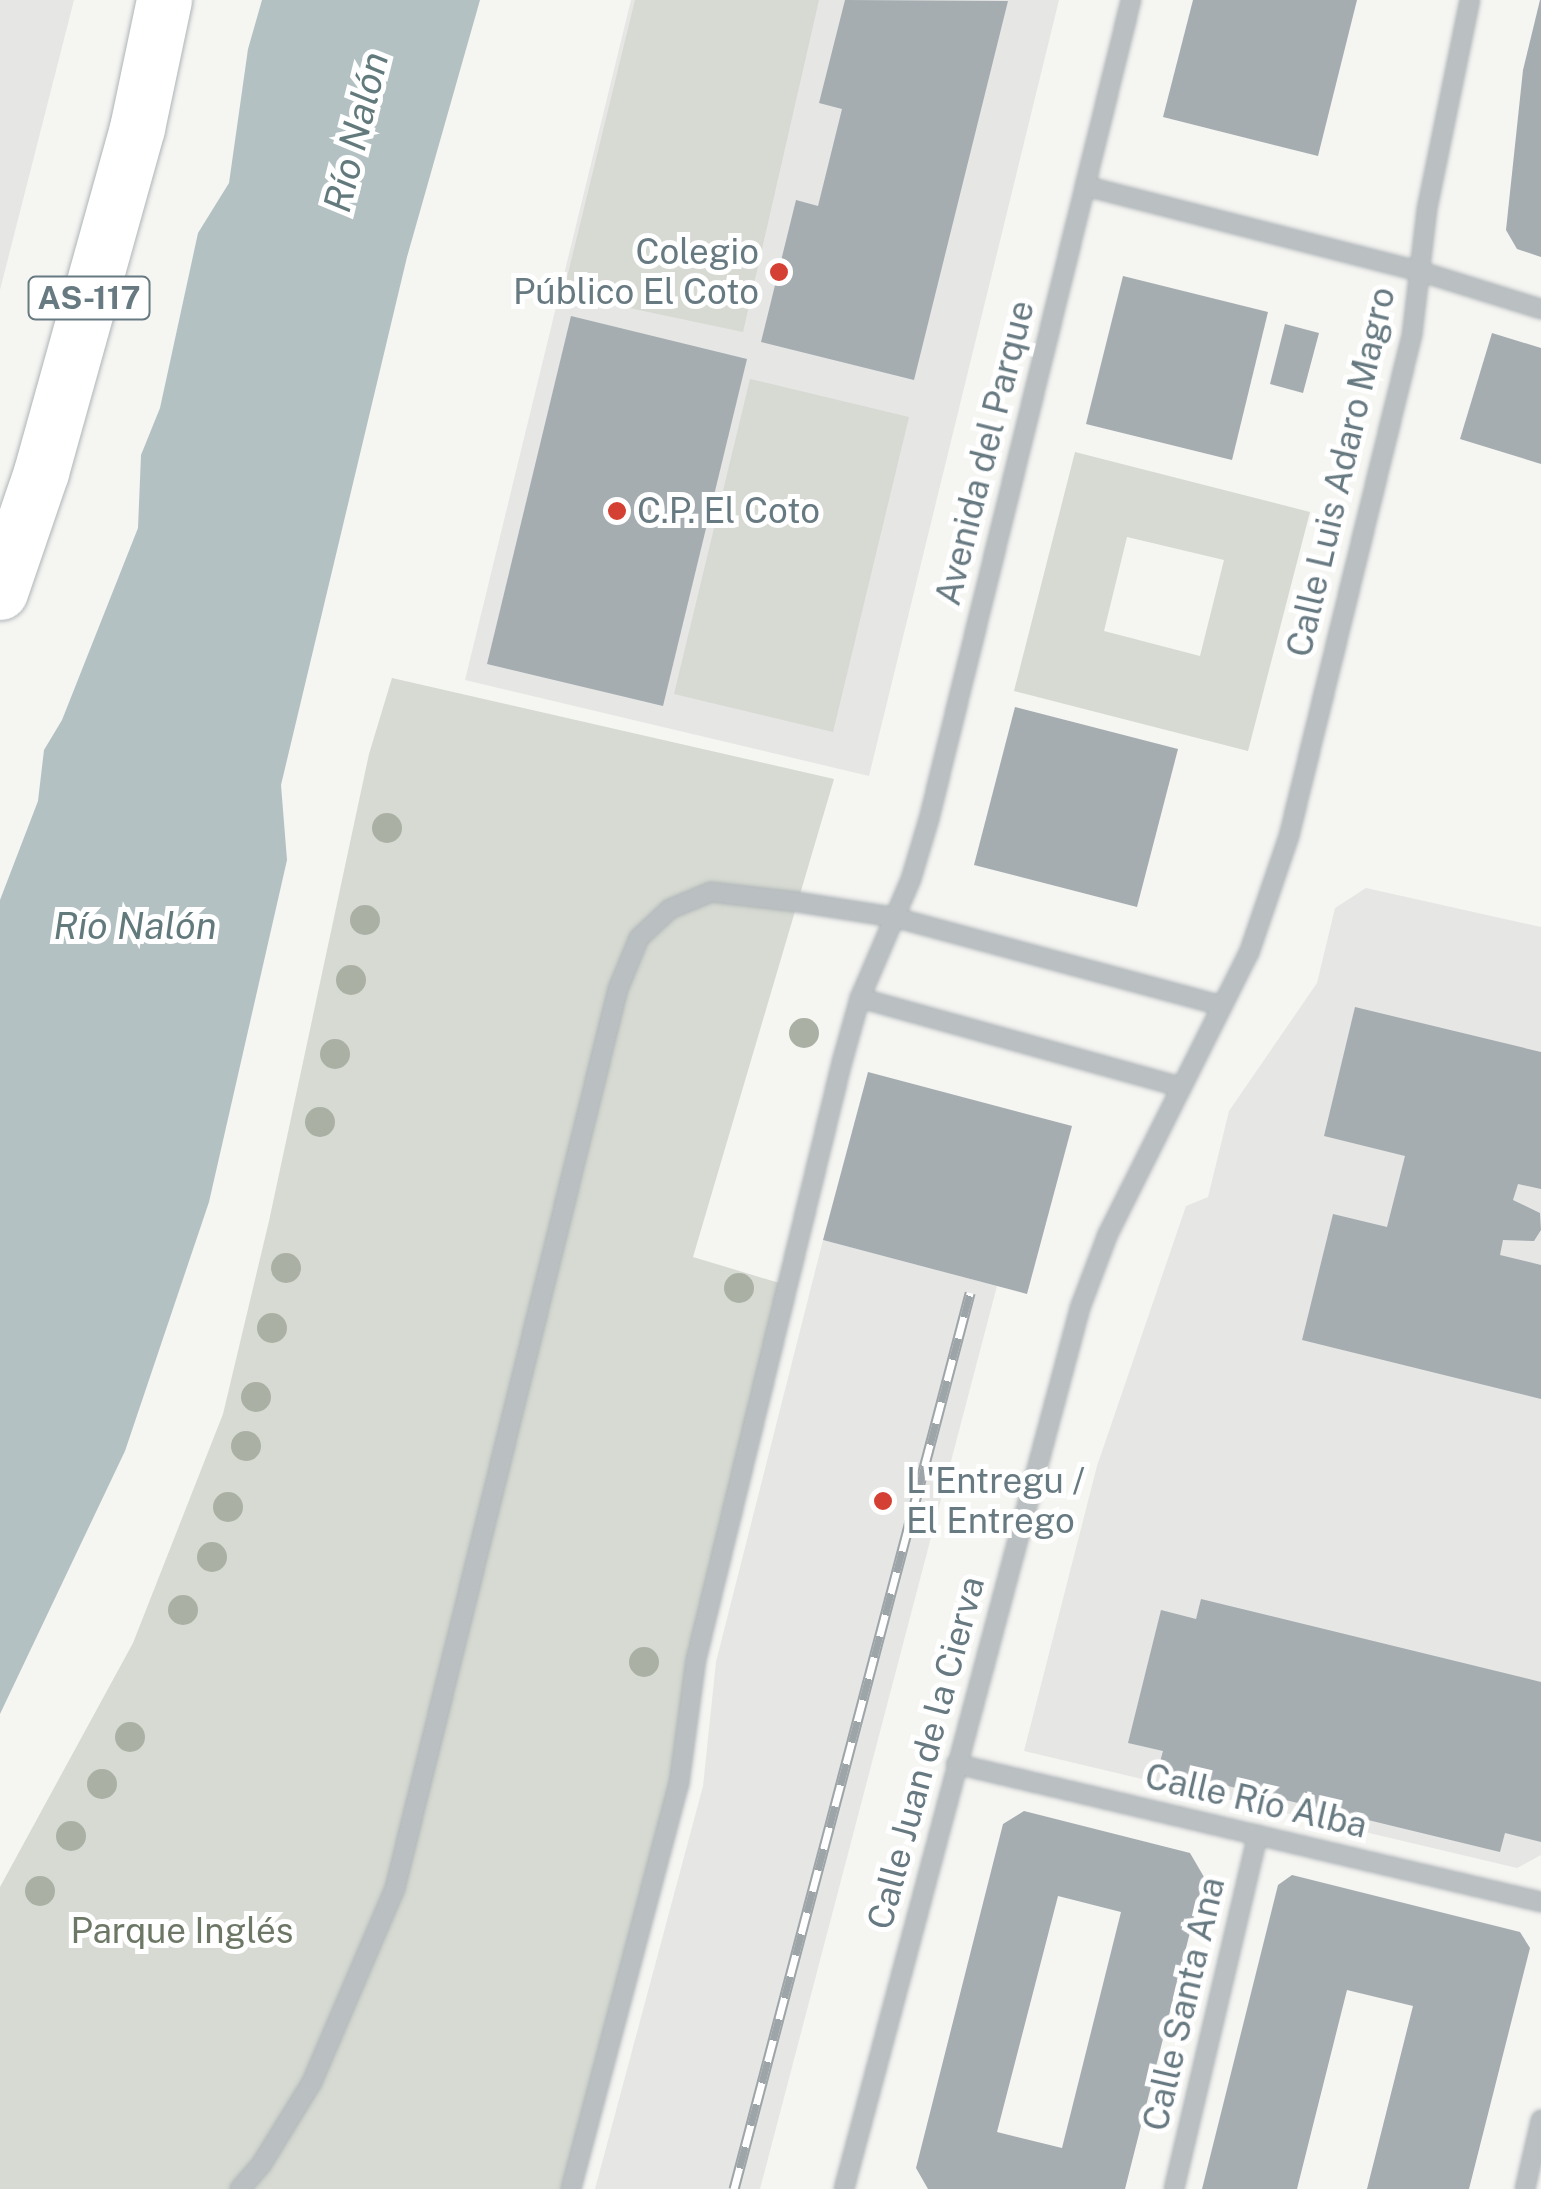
<!DOCTYPE html>
<meta charset="utf-8">
<style>
body{margin:0}
#map{position:relative;width:1541px;height:2189px;overflow:hidden;background:#f5f5f2;font-family:"Public Sans",sans-serif}
div>[style]{position:absolute}
[style*='--x']{left:calc(var(--x)*1px);top:calc(var(--y)*1px);width:calc(var(--w)*1px);rotate:calc(var(--a)*1deg)}
.built>*{inset:0;background:#e6e6e5}
.green>*{inset:0;background:#d6dad2}
.water>*{inset:0;background:#b3c1c3}
.building>*{inset:0;background:#a5adb1}
.roads{filter:drop-shadow(0 0 2px #aeb4b7) drop-shadow(0 0 2px #aeb4b7)}
.minor>*{height:18px;margin:-9px;padding:0 9px;transform-origin:9px;border-radius:9px;background:#bac0c2}
.major>*{height:55px;margin:-27.5px;padding:0 27.5px;transform-origin:27.5px;border-radius:27.5px;background:#fff}
.rail>*{height:11px;margin-top:-5.5px;transform-origin:0;background:repeating-linear-gradient(90deg,#fff 0 22px,#9da5a8 0 44px);box-sizing:border-box;border-block:2px solid #9da5a8}
.trees>*{width:30px;height:30px;margin:-15px;border-radius:50%;background:#aab0a4}
.dots>*{width:28px;height:28px;translate:-50% -50%;box-sizing:border-box;border:5px solid #fff;border-radius:50%}
span{translate:-50% -50%;white-space:nowrap;text-align:center;line-height:1.15;-webkit-text-stroke:10px #fff;paint-order:stroke}
.shield-label span{padding:2px 8px;background:#fff;border:2px solid;border-radius:8px;-webkit-text-stroke-width:0}
.shield-label{font-size:32px;color:#677981;font-weight:700}
.poi-label{font-size:35px;color:#677981}
.right{translate:-100% -50%;text-align:right}
.left{translate:0 -50%;text-align:left}
.street-label{font-size:35px;color:#677981}
.park-label{font-size:35px;color:#6c7865}
.water-label{font-size:38px;color:#637a7d;font-style:italic}
</style>
<div id="map">
<div class="built">
<div style="clip-path:polygon(0 0,74px 0,0 290px)"></div>
<div style="clip-path:polygon(631px 0,1059px 0,869px 776px,465px 680px)"></div>
<div style="clip-path:polygon(1366px 888px,1541px 927px,1541px 1855px,1517px 1868px,1024px 1751px,1097px 1466px,1186px 1206px,1208px 1197px,1229px 1111px,1317px 983px,1335px 908px)"></div>
<div style="clip-path:polygon(823px 1240px,997px 1286px,760px 2189px,595px 2189px,703px 1786px,716px 1662px)"></div>
</div>
<div class="green">
<div style="clip-path:polygon(635px 0,819px 0,743px 332px,563px 294px)"></div>
<div style="clip-path:polygon(750px 379px,909px 417px,833px 732px,674px 694px)"></div>
<div style="clip-path:polygon(evenodd,1075px 452px,1310px 512px,1248px 751px,1014px 691px,1075px 452px,1127px 537px,1224px 560px,1200px 656px,1104px 631px,1127px 537px)"></div>
<div style="clip-path:polygon(392px 678px,834px 779px,693px 1257px,786px 1285px,696px 1660px,679px 1784px,571px 2189px,0 2189px,0 1887px,133px 1643px,223px 1414px,269px 1221px,369px 754px)"></div>
</div>
<div class="water">
<div style="clip-path:polygon(262px 0,480px 0,407px 257px,281px 785px,287px 860px,209px 1202px,125px 1451px,0 1714px,0 900px,38px 801px,44px 750px,62px 720px,138px 528px,141px 455px,160px 408px,198px 233px,229px 183px,248px 49px)"></div>
</div>
<div class="building">
<div style="clip-path:polygon(845px 0,1008px 1px,914px 380px,761px 342px,796px 200px,818px 206px,842px 109px,819px 103px)"></div>
<div style="clip-path:polygon(1193px 0,1357px 0,1318px 156px,1163px 117px)"></div>
<div style="clip-path:polygon(1540px 0,1541px 0,1541px 257px,1517px 249px,1506px 230px,1523px 70px)"></div>
<div style="clip-path:polygon(1123px 276px,1268px 312px,1232px 460px,1086px 424px)"></div>
<div style="clip-path:polygon(571px 316px,747px 359px,663px 706px,487px 664px)"></div>
<div style="clip-path:polygon(1285px 324px,1319px 333px,1303px 393px,1270px 384px)"></div>
<div style="clip-path:polygon(1492px 333px,1541px 348px,1541px 464px,1460px 439px)"></div>
<div style="clip-path:polygon(1015px 707px,1178px 749px,1137px 907px,974px 865px)"></div>
<div style="clip-path:polygon(1355px 1007px,1541px 1052px,1541px 1189px,1518px 1184px,1513px 1200px,1540px 1213px,1541px 1230px,1534px 1241px,1503px 1240px,1500px 1255px,1541px 1265px,1541px 1399px,1302px 1340px,1333px 1214px,1387px 1227px,1405px 1156px,1324px 1136px)"></div>
<div style="clip-path:polygon(868px 1072px,1072px 1126px,1027px 1294px,823px 1240px)"></div>
<div style="clip-path:polygon(1201px 1599px,1541px 1682px,1541px 1842px,1505px 1833px,1500px 1852px,1158px 1769px,1163px 1751px,1128px 1743px,1161px 1610px,1196px 1619px)"></div>
<div style="clip-path:polygon(evenodd,1024px 1811px,1190px 1853px,1204px 1877px,1125px 2189px,928px 2189px,916px 2168px,1003px 1824px,1024px 1811px,1058px 1896px,1121px 1912px,1062px 2148px,997px 2132px,1058px 1896px)"></div>
<div style="clip-path:polygon(1292px 1875px,1520px 1932px,1530px 1948px,1469px 2189px,1367px 2189px,1413px 2006px,1347px 1990px,1297px 2189px,1202px 2189px,1278px 1885px)"></div>
</div>
<div class="roads">
<div class="minor">
<div style="--x:1085;--y:186;--w:345;--a:14.3"></div>
<div style="--x:1419;--y:271;--w:128;--a:17.3"></div>
<div style="--x:860;--y:998;--w:333;--a:15.5"></div>
<div style="--x:956;--y:1764;--w:601;--a:13.27"></div>
<div style="--x:240;--y:2189;--w:32;--a:-49"></div>
<div style="--x:261;--y:2165;--w:97;--a:-58.4"></div>
<div style="--x:312;--y:2082;--w:211;--a:-66.8"></div>
<div style="--x:395;--y:1888;--w:926;--a:-76.07"></div>
<div style="--x:618;--y:989;--w:55;--a:-67.6"></div>
<div style="--x:639;--y:938;--w:42;--a:-43.1"></div>
<div style="--x:670;--y:909;--w:44;--a:-22.5"></div>
<div style="--x:711;--y:892;--w:87;--a:6.6"></div>
<div style="--x:797;--y:902;--w:97;--a:8.9"></div>
<div style="--x:893;--y:917;--w:341;--a:15.1"></div>
<div style="--x:571;--y:2189;--w:419;--a:-75.1"></div>
<div style="--x:679;--y:1784;--w:125;--a:-82.2"></div>
<div style="--x:696;--y:1660;--w:616;--a:-76.28"></div>
<div style="--x:842;--y:1062;--w:66;--a:-74.3"></div>
<div style="--x:860;--y:998;--w:129;--a:-66.8"></div>
<div style="--x:911;--y:879;--w:63;--a:-73.3"></div>
<div style="--x:929;--y:819;--w:844;--a:-76.14"></div>
<div style="--x:844;--y:2189;--w:912;--a:-75"></div>
<div style="--x:1080;--y:1308;--w:79;--a:-69.3"></div>
<div style="--x:1108;--y:1234;--w:314;--a:-63.4"></div>
<div style="--x:1249;--y:953;--w:124;--a:-71.1"></div>
<div style="--x:1289;--y:836;--w:516;--a:-76.21"></div>
<div style="--x:1412;--y:335;--w:127;--a:-83.2"></div>
<div style="--x:1427;--y:209;--w:213;--a:-78.4"></div>
<div style="--x:1174;--y:2189;--w:364;--a:-76.7"></div>
<div style="--x:1525;--y:2189;--w:71;--a:-76.9"></div>
</div>
<div class="major">
<div style="--x:0;--y:592;--w:127;--a:-71.1"></div>
<div style="--x:41;--y:472;--w:357;--a:-74.4"></div>
<div style="--x:137;--y:128;--w:131;--a:-78.1"></div>
</div>
</div>
<div class="rail">
<div style="--x:734;--y:2189;--w:927;--a:-75.24"></div>
</div>
<div class="trees">
<div style="left:387px;top:828px"></div>
<div style="left:365px;top:920px"></div>
<div style="left:351px;top:980px"></div>
<div style="left:804px;top:1033px"></div>
<div style="left:335px;top:1054px"></div>
<div style="left:320px;top:1122px"></div>
<div style="left:286px;top:1268px"></div>
<div style="left:739px;top:1288px"></div>
<div style="left:272px;top:1328px"></div>
<div style="left:256px;top:1397px"></div>
<div style="left:246px;top:1446px"></div>
<div style="left:228px;top:1507px"></div>
<div style="left:212px;top:1557px"></div>
<div style="left:183px;top:1610px"></div>
<div style="left:644px;top:1662px"></div>
<div style="left:130px;top:1737px"></div>
<div style="left:102px;top:1784px"></div>
<div style="left:71px;top:1836px"></div>
<div style="left:40px;top:1891px"></div>
</div>
<div class="dots">
<div style="left:779px;top:272px;background:#d44033"></div>
<div style="left:617px;top:511px;background:#d44033"></div>
<div style="left:883px;top:1501px;background:#d44033"></div>
</div>
<div class="shield-label">
<span style="left:89px;top:298px">AS-117</span>
</div>
<div class="poi-label">
<span class="right" style="left:759px;top:272px">Colegio<br>Público El Coto</span>
<span class="left" style="left:637px;top:511px">C.P. El Coto</span>
<span class="left" style="left:906px;top:1501px">L'Entregu /<br>El Entrego</span>
</div>
<div class="street-label">
<span style="left:985px;top:453px;rotate:-76deg">Avenida del Parque</span>
<span style="left:1341px;top:472px;rotate:-77deg">Calle Luis Adaro Magro</span>
<span style="left:926px;top:1753px;rotate:-75deg">Calle Juan de la Cierva</span>
<span style="left:1256px;top:1801px;rotate:13deg">Calle Río Alba</span>
<span style="left:1184px;top:2004px;rotate:-77deg">Calle Santa Ana</span>
</div>
<div class="park-label">
<span style="left:182px;top:1931px">Parque Inglés</span>
</div>
<div class="water-label">
<span style="left:356px;top:132px;rotate:-76deg">Río Nalón</span>
<span style="left:135px;top:926px">Río Nalón</span>
</div>
</div>
